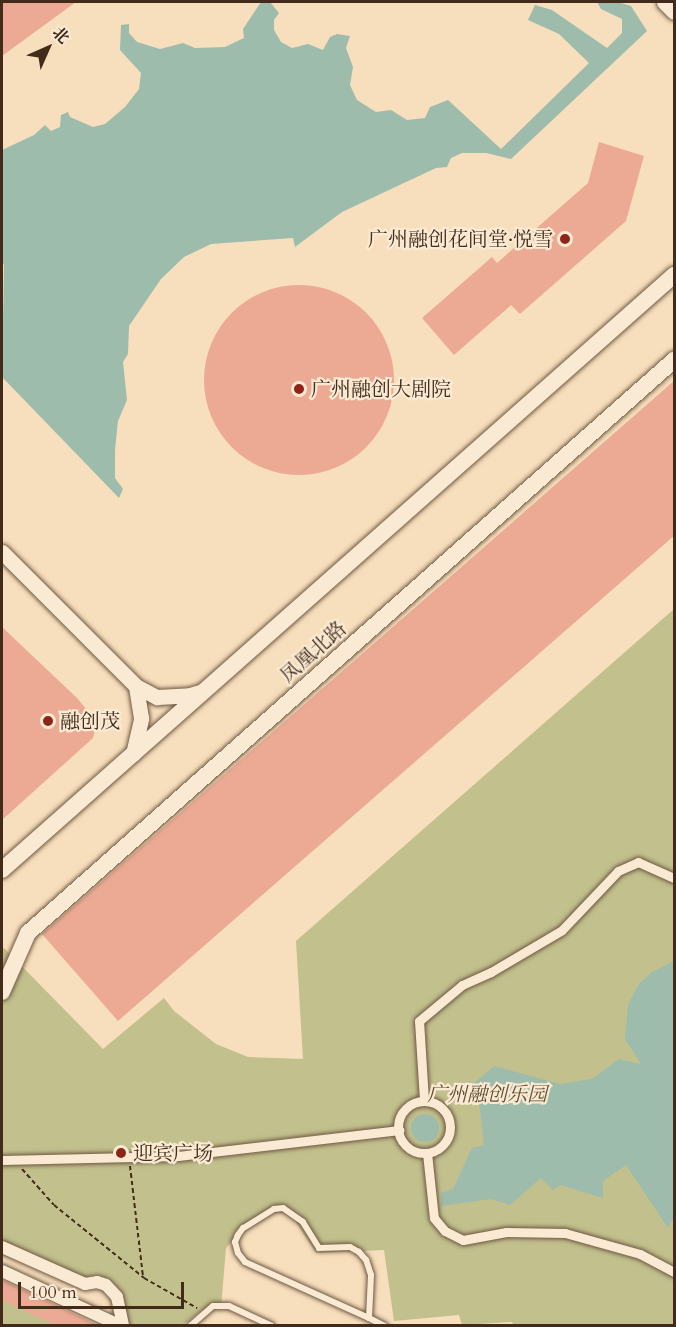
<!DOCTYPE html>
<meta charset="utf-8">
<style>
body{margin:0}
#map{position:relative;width:676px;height:1327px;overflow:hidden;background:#f7debc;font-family:Cardo,"Noto Serif SC",serif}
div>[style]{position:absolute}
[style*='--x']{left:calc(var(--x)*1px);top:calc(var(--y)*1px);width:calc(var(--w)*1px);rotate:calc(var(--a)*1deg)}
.green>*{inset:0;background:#c2c08d}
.water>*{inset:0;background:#9ebcac}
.round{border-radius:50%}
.building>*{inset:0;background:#ecaa95}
.path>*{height:2px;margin-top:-1px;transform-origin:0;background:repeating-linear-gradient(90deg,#422b1b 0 4.5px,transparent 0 7.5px)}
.roads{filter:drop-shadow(0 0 2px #6f5843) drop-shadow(0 0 2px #6f5843)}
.service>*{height:6px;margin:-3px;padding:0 3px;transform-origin:3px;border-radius:3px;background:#faead3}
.pedestrian>*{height:9px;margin:-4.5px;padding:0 4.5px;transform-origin:4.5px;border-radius:4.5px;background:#faead3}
.pedestrian>.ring{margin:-4.5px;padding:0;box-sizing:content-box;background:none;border:9px solid #faead3;border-radius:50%}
.minor>*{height:12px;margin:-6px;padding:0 6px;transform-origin:6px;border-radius:6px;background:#faead3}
.tertiary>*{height:15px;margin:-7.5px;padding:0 7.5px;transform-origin:7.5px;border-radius:7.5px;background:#faead3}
.secondary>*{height:16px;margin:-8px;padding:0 8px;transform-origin:8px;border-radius:8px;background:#faead3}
.dots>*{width:16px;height:16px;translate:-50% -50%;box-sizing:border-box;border:3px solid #faead3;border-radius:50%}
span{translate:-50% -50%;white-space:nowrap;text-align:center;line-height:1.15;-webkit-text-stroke:4.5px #faead3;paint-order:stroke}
.poi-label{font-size:20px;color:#422b1b}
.right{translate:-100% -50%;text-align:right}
.left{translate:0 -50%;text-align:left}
.street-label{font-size:20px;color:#422b1b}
.park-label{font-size:20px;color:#625038;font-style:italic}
.frame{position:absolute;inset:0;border:3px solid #422b1b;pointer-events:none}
.north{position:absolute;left:18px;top:18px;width:60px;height:60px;-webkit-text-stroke:4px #faead3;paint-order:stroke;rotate:45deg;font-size:16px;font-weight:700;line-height:24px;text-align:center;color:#422b1b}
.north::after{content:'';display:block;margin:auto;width:21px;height:27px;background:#422b1b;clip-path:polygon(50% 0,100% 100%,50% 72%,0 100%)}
.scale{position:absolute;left:18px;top:1282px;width:166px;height:27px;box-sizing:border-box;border:3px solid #422b1b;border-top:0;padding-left:8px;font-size:18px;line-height:21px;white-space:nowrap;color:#422b1b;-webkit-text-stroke:4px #faead3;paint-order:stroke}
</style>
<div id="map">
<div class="green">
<div style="clip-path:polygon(674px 609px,674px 1325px,514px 1326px,512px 1322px,462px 1325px,459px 1315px,394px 1321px,384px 1250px,316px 1253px,290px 1213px,274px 1213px,237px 1236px,226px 1248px,221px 1308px,202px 1310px,183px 1325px,129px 1325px,116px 1290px,98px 1275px,81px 1278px,2px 1242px,2px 950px,4px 948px,103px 1049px,164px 998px,174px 1011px,216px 1044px,248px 1057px,303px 1059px,296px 941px)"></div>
<div style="clip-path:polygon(2px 1295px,70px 1325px,2px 1325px)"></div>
</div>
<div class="water">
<div style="clip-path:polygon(261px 2px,270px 2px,279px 13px,274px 20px,274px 30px,281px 42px,292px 48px,308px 44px,323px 50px,330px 37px,337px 34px,350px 36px,346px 48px,353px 67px,350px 85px,357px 100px,376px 112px,391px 110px,407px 120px,425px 118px,430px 107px,448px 100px,501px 149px,589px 63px,559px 34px,528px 20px,535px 5px,552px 10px,607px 48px,622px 33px,622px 19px,601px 9px,597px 2px,618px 2px,631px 6px,647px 31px,511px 159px,486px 153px,462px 153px,451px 158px,447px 167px,436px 168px,342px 212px,295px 247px,293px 238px,211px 244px,184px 257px,161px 279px,129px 326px,128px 354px,123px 362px,127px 400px,118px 421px,115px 450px,115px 478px,123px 489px,119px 498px,2px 377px,4px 265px,2px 261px,2px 150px,34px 135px,45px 125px,51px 131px,60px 127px,61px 115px,68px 112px,70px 117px,93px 127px,105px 124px,125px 107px,139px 89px,141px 73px,120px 50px,121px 25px,129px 24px,129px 33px,137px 42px,160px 49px,183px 43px,195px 48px,225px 47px,244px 38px,243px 29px)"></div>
<div style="clip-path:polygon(674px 961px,674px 1217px,668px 1228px,626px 1165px,603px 1181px,603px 1198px,560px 1185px,553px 1190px,541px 1178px,510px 1205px,491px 1199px,441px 1206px,441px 1193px,453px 1189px,472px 1148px,484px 1145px,479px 1100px,465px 1101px,464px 1092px,494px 1066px,560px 1084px,592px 1079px,619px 1059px,641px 1064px,625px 1039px,628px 1005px,638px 985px,652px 972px)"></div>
<div class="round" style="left:411px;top:1114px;width:28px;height:28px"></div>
</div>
<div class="building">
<div style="clip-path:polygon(2px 2px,76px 2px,2px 56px)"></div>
<div style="clip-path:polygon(599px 142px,644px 156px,626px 221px,520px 314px,511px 305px,454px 355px,422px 318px,492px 257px,497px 263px,588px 183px)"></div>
<div class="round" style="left:204px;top:285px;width:190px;height:190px"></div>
<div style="clip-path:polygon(675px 380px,675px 535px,118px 1021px,42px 934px)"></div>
<div style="clip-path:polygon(2px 627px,77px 698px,92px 716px,96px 727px,93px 738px,2px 820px)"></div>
<div style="clip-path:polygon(2px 1280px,100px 1326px,58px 1326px,2px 1300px)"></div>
</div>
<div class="path">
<div style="--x:130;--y:1166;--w:111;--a:83.3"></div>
<div style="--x:22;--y:1169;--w:48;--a:48.4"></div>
<div style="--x:54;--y:1205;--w:116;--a:39"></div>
<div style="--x:144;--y:1278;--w:61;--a:29.5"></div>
</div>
<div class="roads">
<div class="service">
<div style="--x:369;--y:1318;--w:43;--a:-87.3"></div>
<div style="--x:371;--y:1275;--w:16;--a:-108"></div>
<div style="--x:366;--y:1260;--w:11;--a:-131"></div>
<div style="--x:359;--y:1252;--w:10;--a:-151"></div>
<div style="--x:350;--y:1247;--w:31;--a:178"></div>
<div style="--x:319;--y:1248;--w:31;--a:-122"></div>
<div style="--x:303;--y:1222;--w:24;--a:-145"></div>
<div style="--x:283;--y:1208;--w:9;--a:174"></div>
<div style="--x:274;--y:1209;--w:36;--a:148"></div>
<div style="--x:243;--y:1228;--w:9;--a:126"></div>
<div style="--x:238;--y:1235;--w:8;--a:113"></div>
<div style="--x:235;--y:1242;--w:11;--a:75"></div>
<div style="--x:238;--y:1253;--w:11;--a:52"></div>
<div style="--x:245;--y:1262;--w:136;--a:24.3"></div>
<div style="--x:369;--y:1318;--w:18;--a:27"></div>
<div style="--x:190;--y:1326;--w:30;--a:-41"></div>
<div style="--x:213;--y:1306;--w:16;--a:0"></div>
<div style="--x:229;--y:1306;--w:47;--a:24.9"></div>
</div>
<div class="pedestrian">
<div style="--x:424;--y:1100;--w:79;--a:-93.6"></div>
<div style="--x:419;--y:1021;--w:56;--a:-39.9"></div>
<div style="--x:462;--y:985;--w:32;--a:-24"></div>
<div style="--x:491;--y:972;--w:82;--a:-30.6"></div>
<div style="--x:562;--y:930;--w:81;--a:-46.5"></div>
<div style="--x:618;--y:871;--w:22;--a:-24"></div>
<div style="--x:638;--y:862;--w:39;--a:24"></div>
<div class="ring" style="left:398px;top:1101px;width:43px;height:43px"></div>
<div style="--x:427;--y:1153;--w:65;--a:83.9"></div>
<div style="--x:434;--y:1218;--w:17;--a:50"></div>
<div style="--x:445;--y:1231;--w:20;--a:27"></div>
<div style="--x:463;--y:1240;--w:44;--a:-10.5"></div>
<div style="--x:506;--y:1232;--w:59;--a:1"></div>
<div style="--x:565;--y:1233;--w:78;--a:15.6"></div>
<div style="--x:640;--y:1254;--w:38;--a:28"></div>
<div style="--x:2;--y:1160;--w:176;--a:-1.3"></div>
<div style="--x:178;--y:1156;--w:223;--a:-6.7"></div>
</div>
<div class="minor">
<div style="--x:2;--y:1247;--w:91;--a:24"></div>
<div style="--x:85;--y:1284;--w:12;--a:-9"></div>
<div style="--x:97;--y:1282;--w:9;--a:18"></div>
<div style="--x:106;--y:1285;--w:16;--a:47"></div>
<div style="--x:117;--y:1297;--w:30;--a:78"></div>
<div style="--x:2;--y:1271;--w:131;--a:24.8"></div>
</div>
<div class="tertiary">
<div style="--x:664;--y:2;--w:14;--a:45"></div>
<div style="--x:2;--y:552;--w:190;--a:45"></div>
<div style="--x:133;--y:754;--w:37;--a:-77"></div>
<div style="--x:141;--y:718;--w:32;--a:-99"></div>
<div style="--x:136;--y:686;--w:24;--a:28"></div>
<div style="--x:157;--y:697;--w:33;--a:-3"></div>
<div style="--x:190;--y:695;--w:14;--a:-17"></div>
</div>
<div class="secondary">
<div style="--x:2;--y:870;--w:898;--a:-41.52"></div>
<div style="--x:2;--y:992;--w:64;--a:-66.2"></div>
<div style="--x:28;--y:933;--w:864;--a:-41.57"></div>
</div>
</div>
<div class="dots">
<div style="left:565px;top:239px;background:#8f2418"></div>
<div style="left:299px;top:389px;background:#8f2418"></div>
<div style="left:48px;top:721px;background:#8f2418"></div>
<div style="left:121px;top:1153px;background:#8f2418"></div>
</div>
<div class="poi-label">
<span class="right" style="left:553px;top:239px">广州融创花间堂·悦雪</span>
<span class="left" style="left:311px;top:389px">广州融创大剧院</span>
<span class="left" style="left:60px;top:721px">融创茂</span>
<span class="left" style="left:133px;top:1153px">迎宾广场</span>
</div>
<div class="street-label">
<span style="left:313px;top:652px;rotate:-42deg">凤凰北路</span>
</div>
<div class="park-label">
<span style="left:487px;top:1094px">广州融创乐园</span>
</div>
<div class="frame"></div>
<div class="north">北</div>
<div class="scale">100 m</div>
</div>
